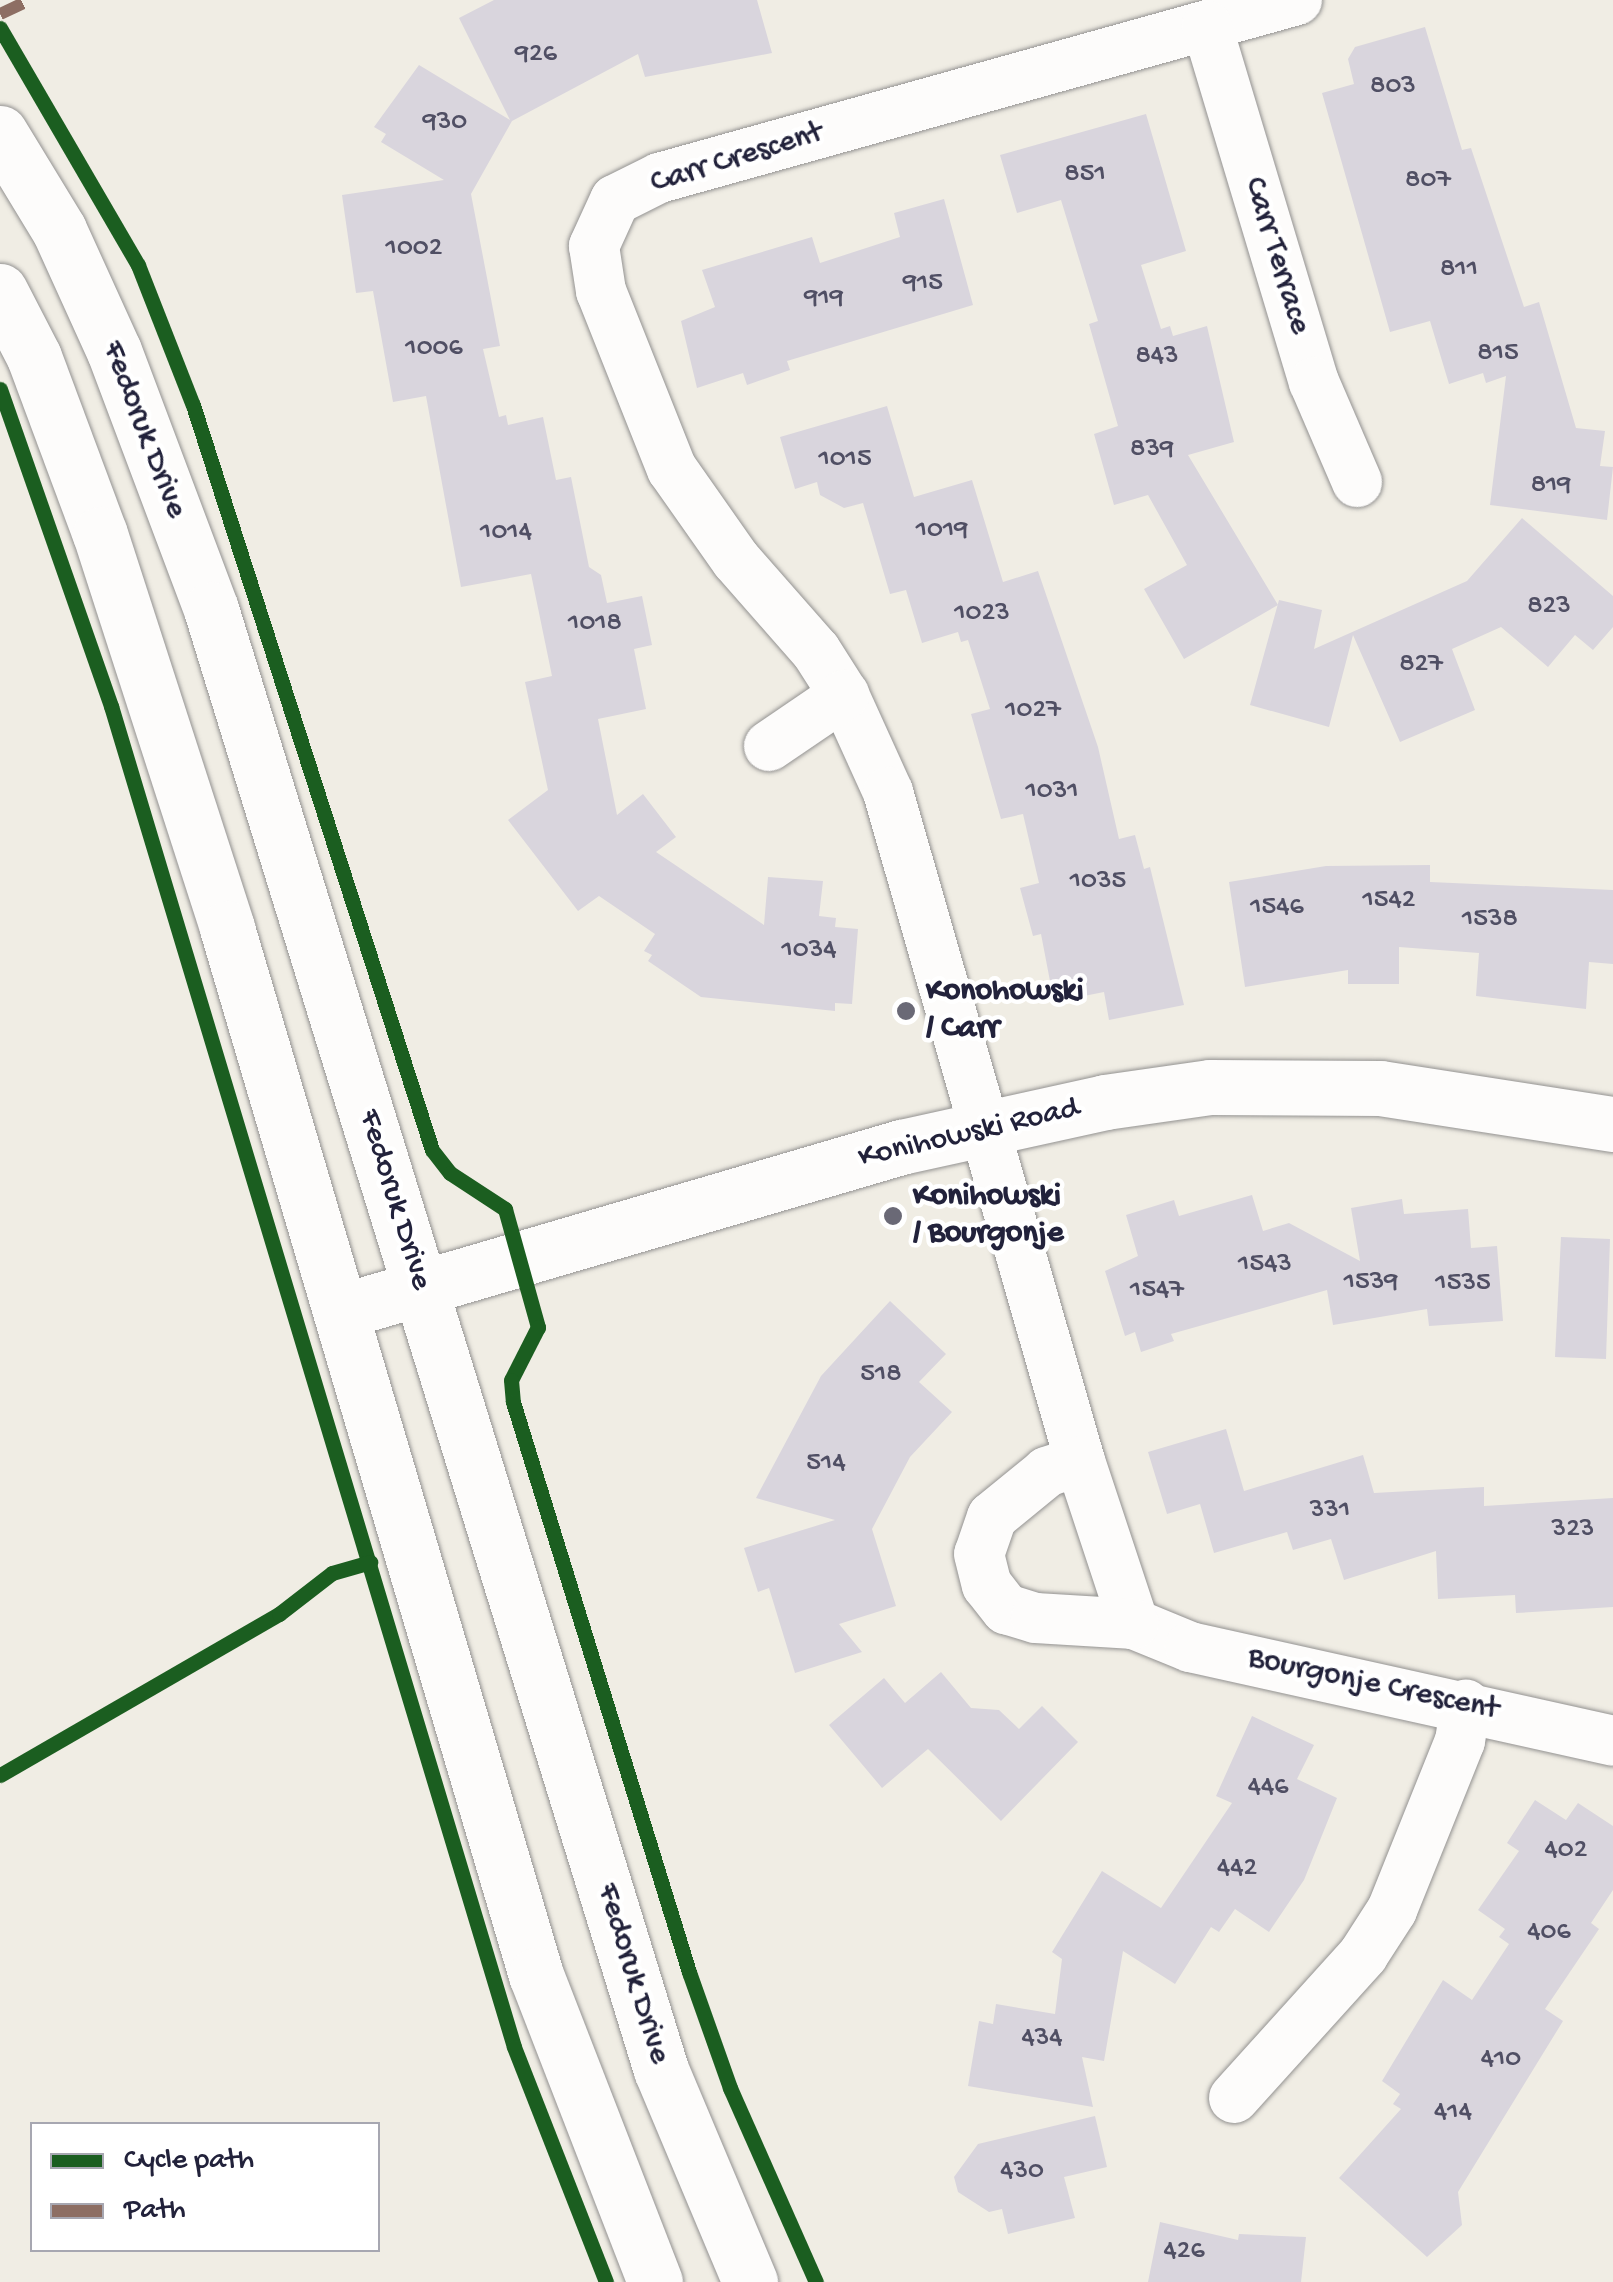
<!DOCTYPE html>
<style>
body{margin:0}
#map{position:relative;width:1613px;height:2282px;overflow:hidden;background:#f0ede4;font-family:"Gochi Hand",sans-serif}
div>[style]{position:absolute}
[style*='--x']{left:calc(var(--x)*1px);top:calc(var(--y)*1px);width:calc(var(--w)*1px);rotate:calc(var(--a)*1deg)}
.building>*{inset:0;background:#d9d5dd}
.roads{filter:drop-shadow(0 0 2px #939291) drop-shadow(0 0 2px #939291)}
.minor>*{height:50px;margin:-25px;padding:0 25px;transform-origin:25px;border-radius:25px;background:#fdfcfb}
.tertiary>*{height:55px;margin:-27.5px;padding:0 27.5px;transform-origin:27.5px;border-radius:27.5px;background:#fdfcfb}
.secondary>*{height:55px;margin:-27.5px;padding:0 27.5px;transform-origin:27.5px;border-radius:27.5px;background:#fdfcfb}
.quiet>*{height:12px;margin-top:-6px;transform-origin:0;background:repeating-linear-gradient(90deg,#8d6e63 0 25px,transparent 0 37px)}
.cycleway>*{height:15px;margin:-7.5px;padding:0 7.5px;transform-origin:7.5px;border-radius:7.5px;background:#1b5e20}
.dots>*{width:28px;height:28px;translate:-50% -50%;box-sizing:border-box;border:5px solid #fff;border-radius:50%}
span{translate:-50% -50%;white-space:nowrap;text-align:center;line-height:1.15;-webkit-text-stroke:9px #fff;paint-order:stroke}
.number-label{font-size:28px;color:#504f64}
.number-label span{-webkit-text-stroke-width:0}
.street-label{font-size:32px;color:#22223b}
.poi-label{font-size:32px;color:#22223b;font-weight:700}
.left{translate:0 -50%;text-align:left}
.legend{position:absolute;left:30px;top:2122px;width:350px;height:130px;box-sizing:border-box;background:#fff;border:2px solid #a7a7b1;margin:0;padding:12px 18px;list-style:none;font-size:30px;color:#22223b}
.legend li{display:flex;align-items:center;gap:20px;height:50px}
.legend b{width:50px;border:2px solid #a7a7b1}
</style>
<div id="map">
<div class="building">
<div style="clip-path:polygon(494px 0,757px 0,772px 53px,645px 77px,638px 54px,512px 121px,471px 194px,500px 346px,483px 349px,499px 417px,506px 415px,508px 425px,543px 417px,556px 480px,571px 477px,589px 567px,601px 575px,607px 603px,642px 596px,652px 645px,634px 649px,646px 709px,598px 719px,617px 815px,643px 794px,676px 837px,656px 852px,764px 925px,768px 877px,823px 881px,819px 916px,836px 918px,835px 927px,858px 929px,852px 1004px,835px 1003px,835px 1011px,701px 997px,648px 961px,652px 955px,644px 951px,655px 934px,599px 896px,578px 911px,508px 820px,548px 790px,525px 682px,552px 676px,531px 574px,461px 587px,426px 396px,393px 402px,373px 291px,356px 293px,342px 195px,444px 180px,381px 142px,386px 134px,374px 127px,419px 65px,510px 120px,459px 18px)"></div>
<div style="clip-path:polygon(1425px 27px,1462px 150px,1471px 148px,1524px 307px,1539px 302px,1576px 428px,1605px 431px,1600px 466px,1613px 467px,1607px 520px,1490px 505px,1506px 376px,1486px 383px,1483px 373px,1449px 384px,1430px 321px,1390px 332px,1322px 93px,1354px 84px,1348px 59px,1355px 47px)"></div>
<div style="clip-path:polygon(1146px 114px,1186px 251px,1141px 265px,1161px 329px,1170px 326px,1173px 336px,1207px 326px,1234px 442px,1188px 455px,1278px 605px,1184px 659px,1144px 589px,1187px 565px,1148px 495px,1114px 505px,1094px 434px,1118px 426px,1089px 324px,1098px 321px,1061px 200px,1017px 213px,1000px 155px)"></div>
<div style="clip-path:polygon(944px 199px,973px 305px,787px 361px,790px 370px,747px 385px,743px 373px,697px 388px,681px 321px,715px 307px,702px 270px,812px 237px,820px 263px,900px 237px,894px 213px)"></div>
<div style="clip-path:polygon(887px 406px,914px 497px,972px 480px,1003px 582px,1038px 571px,1098px 747px,1119px 839px,1135px 835px,1144px 869px,1150px 867px,1184px 1005px,1109px 1020px,1104px 992px,1054px 1002px,1041px 934px,1033px 936px,1020px 888px,1039px 883px,1023px 814px,1001px 819px,971px 714px,990px 709px,968px 640px,961px 642px,958px 632px,922px 643px,906px 590px,890px 594px,863px 503px,844px 508px,820px 495px,817px 482px,795px 489px,780px 437px)"></div>
<div style="clip-path:polygon(1522px 518px,1613px 596px,1613px 627px,1593px 650px,1575px 635px,1548px 667px,1501px 627px,1452px 649px,1475px 710px,1400px 742px,1353px 635px,1329px 727px,1250px 705px,1279px 600px,1322px 610px,1314px 649px,1467px 581px)"></div>
<div style="clip-path:polygon(1430px 865px,1430px 882px,1613px 890px,1613px 964px,1589px 962px,1586px 1009px,1476px 996px,1479px 953px,1399px 947px,1399px 984px,1348px 984px,1348px 970px,1245px 987px,1229px 882px,1326px 866px)"></div>
<div style="clip-path:polygon(1252px 1195px,1263px 1231px,1289px 1223px,1360px 1261px,1351px 1208px,1402px 1199px,1404px 1214px,1468px 1209px,1471px 1248px,1497px 1246px,1503px 1321px,1429px 1326px,1427px 1309px,1333px 1325px,1327px 1290px,1171px 1334px,1174px 1341px,1141px 1352px,1135px 1332px,1125px 1336px,1105px 1271px,1138px 1256px,1126px 1215px,1174px 1200px,1179px 1216px)"></div>
<div style="clip-path:polygon(1561px 1237px,1610px 1239px,1606px 1359px,1555px 1357px)"></div>
<div style="clip-path:polygon(890px 1301px,946px 1354px,919px 1382px,952px 1412px,910px 1457px,872px 1529px,896px 1606px,839px 1624px,862px 1652px,795px 1673px,769px 1588px,758px 1592px,744px 1548px,835px 1520px,756px 1498px,821px 1376px)"></div>
<div style="clip-path:polygon(1226px 1429px,1244px 1491px,1363px 1455px,1374px 1493px,1484px 1487px,1484px 1506px,1613px 1498px,1613px 1607px,1516px 1613px,1515px 1595px,1438px 1599px,1436px 1551px,1344px 1580px,1331px 1539px,1293px 1550px,1287px 1532px,1214px 1553px,1200px 1504px,1167px 1514px,1148px 1452px)"></div>
<div style="clip-path:polygon(941px 1672px,971px 1708px,999px 1710px,1019px 1729px,1042px 1706px,1078px 1742px,1001px 1821px,928px 1749px,882px 1788px,829px 1725px,884px 1678px,905px 1703px)"></div>
<div style="clip-path:polygon(1252px 1716px,1314px 1745px,1297px 1779px,1337px 1798px,1304px 1880px,1269px 1932px,1235px 1909px,1219px 1932px,1211px 1927px,1175px 1984px,1123px 1951px,1104px 2061px,1082px 2057px,1093px 2107px,968px 2086px,979px 2021px,993px 2024px,996px 2004px,1055px 2014px,1062px 1959px,1052px 1952px,1102px 1871px,1161px 1908px,1232px 1803px,1216px 1796px)"></div>
<div style="clip-path:polygon(1535px 1800px,1566px 1820px,1578px 1803px,1613px 1826px,1613px 1890px,1591px 1923px,1599px 1929px,1545px 2009px,1563px 2021px,1458px 2192px,1462px 2225px,1427px 2257px,1339px 2178px,1401px 2109px,1393px 2104px,1400px 2094px,1382px 2081px,1443px 1980px,1472px 2000px,1509px 1944px,1499px 1937px,1505px 1929px,1478px 1910px,1519px 1851px,1507px 1843px)"></div>
<div style="clip-path:polygon(1095px 2116px,1107px 2167px,1064px 2177px,1075px 2218px,1008px 2234px,1002px 2209px,989px 2212px,958px 2192px,954px 2177px,978px 2144px)"></div>
<div style="clip-path:polygon(1160px 2222px,1238px 2240px,1239px 2234px,1306px 2237px,1301px 2282px,1148px 2282px)"></div>
</div>
<div class="roads">
<div class="minor">
<div style="--x:1297;--y:0;--w:662;--a:164.41"></div>
<div style="--x:659;--y:178;--w:49;--a:153.4"></div>
<div style="--x:615;--y:200;--w:51;--a:114.5"></div>
<div style="--x:594;--y:246;--w:46;--a:81.2"></div>
<div style="--x:601;--y:291;--w:192;--a:68.3"></div>
<div style="--x:672;--y:469;--w:111;--a:54.9"></div>
<div style="--x:736;--y:560;--w:121;--a:48.7"></div>
<div style="--x:816;--y:651;--w:52;--a:57.5"></div>
<div style="--x:844;--y:695;--w:107;--a:65.6"></div>
<div style="--x:888;--y:792;--w:696;--a:73.99"></div>
<div style="--x:1080;--y:1461;--w:172;--a:71.7"></div>
<div style="--x:1134;--y:1624;--w:61;--a:22.3"></div>
<div style="--x:1190;--y:1647;--w:433;--a:12.5"></div>
<div style="--x:1207;--y:26;--w:372;--a:73.3"></div>
<div style="--x:1314;--y:382;--w:109;--a:66.7"></div>
<div style="--x:769;--y:746;--w:91;--a:-34.2"></div>
<div style="--x:1080;--y:1461;--w:35;--a:162"></div>
<div style="--x:1047;--y:1472;--w:71;--a:140.7"></div>
<div style="--x:992;--y:1517;--w:39;--a:109"></div>
<div style="--x:979;--y:1554;--w:32;--a:76"></div>
<div style="--x:987;--y:1585;--w:31;--a:52"></div>
<div style="--x:1006;--y:1609;--w:31;--a:17"></div>
<div style="--x:1036;--y:1618;--w:98;--a:3.5"></div>
<div style="--x:1234;--y:2098;--w:193;--a:-47.9"></div>
<div style="--x:1363;--y:1955;--w:54;--a:-57.2"></div>
<div style="--x:1392;--y:1910;--w:182;--a:-68.1"></div>
<div style="--x:1460;--y:1741;--w:37;--a:-81"></div>
</div>
<div class="tertiary">
<div style="--x:342;--y:1311;--w:583;--a:-16.35"></div>
<div style="--x:901;--y:1147;--w:209;--a:-12.4"></div>
<div style="--x:1105;--y:1102;--w:106;--a:-8.1"></div>
<div style="--x:1210;--y:1087;--w:170;--a:0.3"></div>
<div style="--x:1380;--y:1088;--w:236;--a:8.8"></div>
</div>
<div class="secondary">
<div style="--x:0;--y:133;--w:114;--a:58.7"></div>
<div style="--x:59;--y:230;--w:133;--a:65.6"></div>
<div style="--x:114;--y:351;--w:276;--a:69.4"></div>
<div style="--x:211;--y:609;--w:1529;--a:72.88"></div>
<div style="--x:661;--y:2070;--w:230;--a:67.2"></div>
<div style="--x:0;--y:291;--w:74;--a:62.7"></div>
<div style="--x:34;--y:357;--w:189;--a:69.6"></div>
<div style="--x:100;--y:534;--w:414;--a:72.1"></div>
<div style="--x:227;--y:928;--w:1092;--a:73.56"></div>
<div style="--x:536;--y:1975;--w:329;--a:68.8"></div>
</div>
</div>
<div class="quiet">
<div style="--x:0;--y:14;--w:33;--a:-25"></div>
</div>
<div class="cycleway">
<div style="--x:0;--y:28;--w:274;--a:59.8"></div>
<div style="--x:138;--y:265;--w:150;--a:68.6"></div>
<div style="--x:193;--y:405;--w:782;--a:72.21"></div>
<div style="--x:432;--y:1150;--w:29;--a:52"></div>
<div style="--x:450;--y:1173;--w:66;--a:33.2"></div>
<div style="--x:505;--y:1209;--w:123;--a:74.4"></div>
<div style="--x:538;--y:1327;--w:59;--a:117"></div>
<div style="--x:511;--y:1380;--w:22;--a:85"></div>
<div style="--x:513;--y:1402;--w:597;--a:72.84"></div>
<div style="--x:689;--y:1972;--w:123;--a:70.5"></div>
<div style="--x:730;--y:2088;--w:212;--a:66.1"></div>
<div style="--x:0;--y:389;--w:336;--a:70.7"></div>
<div style="--x:111;--y:706;--w:1400;--a:73.27"></div>
<div style="--x:514;--y:2047;--w:252;--a:68.6"></div>
<div style="--x:0;--y:1775;--w:322;--a:-30"></div>
<div style="--x:279;--y:1614;--w:67;--a:-37.7"></div>
<div style="--x:332;--y:1573;--w:40;--a:-16"></div>
</div>
<div class="dots">
<div style="left:906px;top:1011px;background:#6a6976"></div>
<div style="left:893px;top:1216px;background:#6a6976"></div>
</div>
<div class="number-label">
<span style="left:536px;top:55px">926</span>
<span style="left:1393px;top:87px">803</span>
<span style="left:445px;top:123px">930</span>
<span style="left:1085px;top:175px">851</span>
<span style="left:1428px;top:181px">807</span>
<span style="left:414px;top:249px">1002</span>
<span style="left:1459px;top:270px">811</span>
<span style="left:923px;top:284px">915</span>
<span style="left:824px;top:299px">919</span>
<span style="left:434px;top:349px">1006</span>
<span style="left:1498px;top:354px">815</span>
<span style="left:1157px;top:357px">843</span>
<span style="left:1152px;top:450px">839</span>
<span style="left:845px;top:460px">1015</span>
<span style="left:1551px;top:486px">819</span>
<span style="left:942px;top:531px">1019</span>
<span style="left:506px;top:533px">1014</span>
<span style="left:1549px;top:607px">823</span>
<span style="left:982px;top:614px">1023</span>
<span style="left:595px;top:624px">1018</span>
<span style="left:1421px;top:665px">827</span>
<span style="left:1033px;top:711px">1027</span>
<span style="left:1052px;top:792px">1031</span>
<span style="left:1098px;top:882px">1035</span>
<span style="left:1389px;top:901px">1542</span>
<span style="left:1277px;top:908px">1546</span>
<span style="left:1490px;top:920px">1538</span>
<span style="left:809px;top:951px">1034</span>
<span style="left:1265px;top:1265px">1543</span>
<span style="left:1371px;top:1283px">1539</span>
<span style="left:1463px;top:1284px">1535</span>
<span style="left:1157px;top:1291px">1547</span>
<span style="left:881px;top:1375px">518</span>
<span style="left:826px;top:1464px">514</span>
<span style="left:1330px;top:1511px">331</span>
<span style="left:1573px;top:1530px">323</span>
<span style="left:1268px;top:1788px">446</span>
<span style="left:1566px;top:1851px">402</span>
<span style="left:1237px;top:1869px">442</span>
<span style="left:1549px;top:1933px">406</span>
<span style="left:1042px;top:2039px">434</span>
<span style="left:1501px;top:2060px">410</span>
<span style="left:1453px;top:2113px">414</span>
<span style="left:1022px;top:2172px">430</span>
<span style="left:1184px;top:2252px">426</span>
</div>
<div class="street-label">
<span style="left:737px;top:159px;rotate:-17deg">Carr Crescent</span>
<span style="left:1276px;top:256px;rotate:73deg">Carr Terrace</span>
<span style="left:143px;top:430px;rotate:69deg">Fedoruk Drive</span>
<span style="left:969px;top:1134px;rotate:-13deg">Konihowski Road</span>
<span style="left:394px;top:1200px;rotate:73deg">Fedoruk Drive</span>
<span style="left:1373px;top:1685px;rotate:12deg">Bourgonje Crescent</span>
<span style="left:632px;top:1974px;rotate:73deg">Fedoruk Drive</span>
</div>
<div class="poi-label">
<span class="left" style="left:926px;top:1011px">Konohowski<br>/ Carr</span>
<span class="left" style="left:913px;top:1216px">Konihowski<br>/ Bourgonje</span>
</div>
<ul class="legend">
<li><b style="height:12px;background:#1b5e20"></b>Cycle path</li>
<li><b style="height:12px;background:#8d6e63"></b>Path</li>
</ul>
</div>
